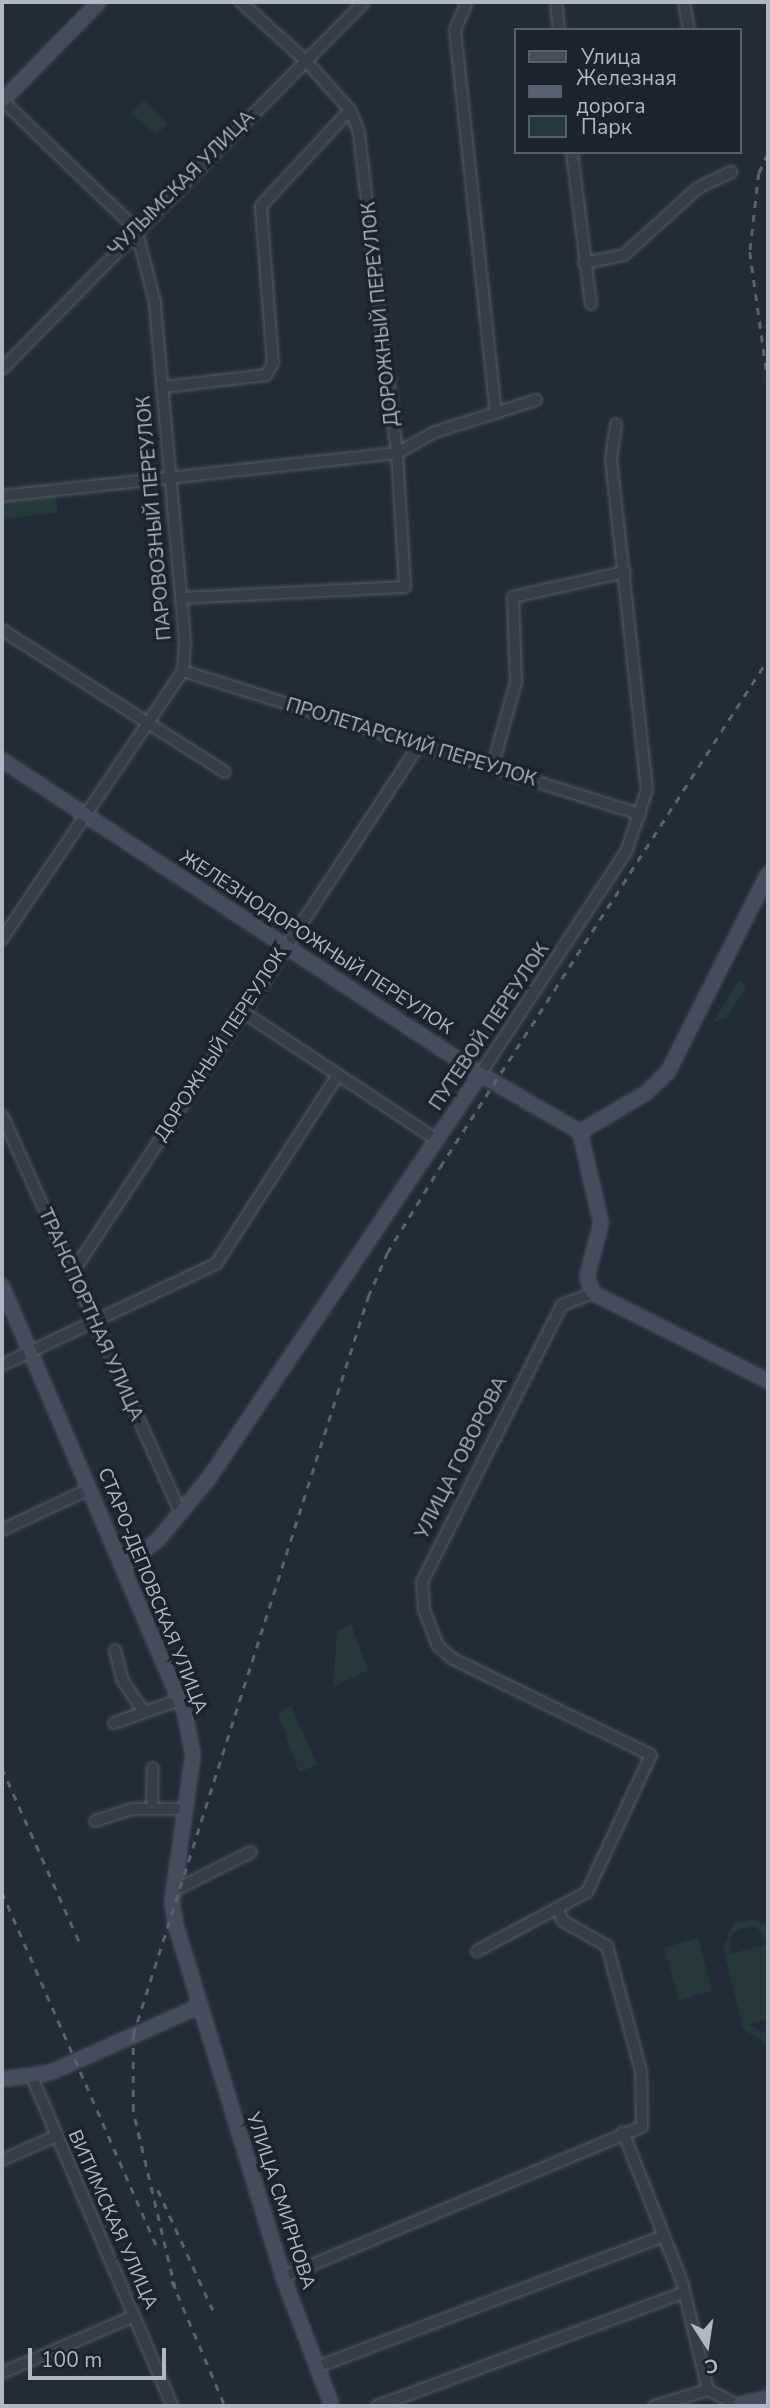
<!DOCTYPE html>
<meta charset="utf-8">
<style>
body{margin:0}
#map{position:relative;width:770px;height:2408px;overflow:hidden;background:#222c38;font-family:"Nunito Sans",sans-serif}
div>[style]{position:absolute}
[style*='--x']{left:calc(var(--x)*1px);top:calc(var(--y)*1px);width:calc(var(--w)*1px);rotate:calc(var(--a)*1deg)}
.green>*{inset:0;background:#25393a}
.roads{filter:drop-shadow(0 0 2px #545b67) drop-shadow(0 0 2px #545b67)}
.street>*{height:10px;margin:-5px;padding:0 5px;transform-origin:5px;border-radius:5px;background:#363e49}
.secondary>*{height:12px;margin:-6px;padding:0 6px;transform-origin:6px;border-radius:6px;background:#444d5c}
.rail>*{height:2.5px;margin-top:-1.25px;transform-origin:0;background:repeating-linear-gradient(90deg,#586270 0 7px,transparent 0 14px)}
span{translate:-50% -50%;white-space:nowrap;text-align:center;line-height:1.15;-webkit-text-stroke:7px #1b232e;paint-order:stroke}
.street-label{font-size:19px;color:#b1b8c5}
.frame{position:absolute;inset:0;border:4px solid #b1b8c5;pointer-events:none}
.legend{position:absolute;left:514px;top:28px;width:228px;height:126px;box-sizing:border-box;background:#1b232e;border:2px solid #575f6a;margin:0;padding:9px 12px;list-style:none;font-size:21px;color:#b1b8c5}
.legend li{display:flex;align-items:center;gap:14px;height:35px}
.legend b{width:35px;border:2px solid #575f6a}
.north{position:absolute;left:672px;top:2310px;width:70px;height:70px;-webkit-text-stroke:5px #1b232e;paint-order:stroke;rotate:168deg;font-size:19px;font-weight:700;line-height:28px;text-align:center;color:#b1b8c5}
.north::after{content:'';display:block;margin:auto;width:24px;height:32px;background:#b1b8c5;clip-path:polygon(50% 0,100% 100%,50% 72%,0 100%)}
.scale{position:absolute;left:28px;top:2348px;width:138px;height:32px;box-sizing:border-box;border:4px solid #b1b8c5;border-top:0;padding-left:9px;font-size:21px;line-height:24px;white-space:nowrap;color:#b1b8c5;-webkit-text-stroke:5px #1b232e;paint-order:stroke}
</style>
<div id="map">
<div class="green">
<div style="clip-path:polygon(144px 100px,167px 124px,156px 135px,131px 113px)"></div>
<div style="clip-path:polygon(56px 495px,58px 513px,2px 519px,2px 501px)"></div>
<div style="clip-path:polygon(739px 980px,746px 986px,728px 1017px,713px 1023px)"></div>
<div style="clip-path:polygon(351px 1624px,368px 1670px,333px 1687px,337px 1631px)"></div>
<div style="clip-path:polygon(291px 1705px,317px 1765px,299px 1772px,278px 1714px)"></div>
<div style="clip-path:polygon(752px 1919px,768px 1925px,768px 1943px,756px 1926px,740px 1929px,732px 1933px,729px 1954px,768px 1944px,768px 2019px,748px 2024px,768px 2035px,768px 2044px,743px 2029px,723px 1948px,734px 1923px)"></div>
<div style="clip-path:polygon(698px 1938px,712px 1991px,679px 2000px,664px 1948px)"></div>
</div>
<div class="roads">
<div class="street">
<div style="--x:467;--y:2;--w:30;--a:113"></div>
<div style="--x:455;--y:30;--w:385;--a:83.9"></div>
<div style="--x:556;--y:2;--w:28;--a:84"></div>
<div style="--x:684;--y:2;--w:28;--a:80"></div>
<div style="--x:572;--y:152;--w:153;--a:82.9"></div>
<div style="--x:584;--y:263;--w:41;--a:-11.3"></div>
<div style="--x:624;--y:255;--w:100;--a:-42.2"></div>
<div style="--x:698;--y:188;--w:37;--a:-26"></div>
<div style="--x:2;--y:369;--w:515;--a:-45.39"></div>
<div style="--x:164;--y:387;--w:103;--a:-6.7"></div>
<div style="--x:266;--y:375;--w:14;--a:-60"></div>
<div style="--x:273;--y:363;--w:157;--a:-94.4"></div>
<div style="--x:261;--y:206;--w:131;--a:-47.2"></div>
<div style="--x:2;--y:496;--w:397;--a:-6.2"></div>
<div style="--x:397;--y:453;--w:43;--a:-28.9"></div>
<div style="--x:435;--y:432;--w:106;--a:-17.6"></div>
<div style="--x:181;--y:598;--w:224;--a:-2.8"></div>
<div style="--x:405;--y:587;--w:134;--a:-93.4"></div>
<div style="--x:397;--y:453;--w:323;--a:-96.8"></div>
<div style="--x:359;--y:132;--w:24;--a:-112"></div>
<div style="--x:350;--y:110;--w:66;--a:-131.9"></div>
<div style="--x:306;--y:61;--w:88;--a:-137.8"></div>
<div style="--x:2;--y:630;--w:264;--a:32.5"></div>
<div style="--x:183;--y:671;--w:479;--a:17.4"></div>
<div style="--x:492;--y:768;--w:89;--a:-74.4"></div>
<div style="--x:516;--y:682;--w:85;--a:-92"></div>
<div style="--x:513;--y:597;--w:115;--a:-12.6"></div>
<div style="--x:2;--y:939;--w:323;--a:-56"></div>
<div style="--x:183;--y:671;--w:30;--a:-86"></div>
<div style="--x:185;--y:641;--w:340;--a:-95.1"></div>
<div style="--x:155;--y:302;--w:75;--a:-104.6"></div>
<div style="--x:136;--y:229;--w:186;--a:-136.1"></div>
<div style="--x:243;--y:1012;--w:232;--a:33.4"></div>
<div style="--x:480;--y:1074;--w:266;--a:-56.7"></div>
<div style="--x:626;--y:852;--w:65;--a:-71.3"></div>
<div style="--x:647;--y:790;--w:332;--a:-96.2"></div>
<div style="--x:611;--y:460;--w:36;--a:-82"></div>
<div style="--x:2;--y:1115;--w:437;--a:65.8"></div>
<div style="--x:73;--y:1272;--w:627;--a:-56.72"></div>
<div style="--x:2;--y:1365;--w:237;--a:-25.3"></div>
<div style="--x:216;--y:1264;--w:225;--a:-57.2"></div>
<div style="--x:2;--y:1530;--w:96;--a:-25.2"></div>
<div style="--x:115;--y:1650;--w:32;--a:76"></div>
<div style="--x:123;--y:1681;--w:37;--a:56"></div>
<div style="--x:114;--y:1723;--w:69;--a:-19.5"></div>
<div style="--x:152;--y:1807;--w:39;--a:-89"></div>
<div style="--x:95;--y:1821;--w:39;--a:-18"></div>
<div style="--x:132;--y:1809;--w:53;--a:0"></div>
<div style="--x:173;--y:1891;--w:87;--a:-26.6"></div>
<div style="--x:477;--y:1951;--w:125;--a:-28.2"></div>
<div style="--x:587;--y:1892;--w:151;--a:-65"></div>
<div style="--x:651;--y:1755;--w:220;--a:-154.1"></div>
<div style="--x:453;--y:1659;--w:20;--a:-139"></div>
<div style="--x:438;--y:1646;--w:40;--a:-111"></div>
<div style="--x:424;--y:1609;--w:27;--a:-94"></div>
<div style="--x:422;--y:1582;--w:310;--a:-63.2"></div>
<div style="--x:562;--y:1305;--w:33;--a:-21"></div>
<div style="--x:32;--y:2077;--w:358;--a:66.9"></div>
<div style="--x:623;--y:2132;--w:161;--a:68.5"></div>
<div style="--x:682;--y:2282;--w:111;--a:76.5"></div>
<div style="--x:708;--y:2390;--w:36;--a:27"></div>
<div style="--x:2;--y:2160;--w:57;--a:-23.9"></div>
<div style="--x:283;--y:2277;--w:389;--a:-22.7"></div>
<div style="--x:642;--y:2127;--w:56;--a:-91"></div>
<div style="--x:641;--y:2071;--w:130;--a:-105.2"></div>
<div style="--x:607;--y:1946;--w:51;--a:-150.4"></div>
<div style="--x:563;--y:1921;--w:12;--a:-114"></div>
<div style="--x:317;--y:2367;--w:370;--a:-20.7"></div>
<div style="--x:2;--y:2373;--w:144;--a:-23.4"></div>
<div style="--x:377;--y:2406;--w:328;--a:-20.3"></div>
<div style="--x:654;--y:2406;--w:56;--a:-16.5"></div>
</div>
<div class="secondary">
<div style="--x:2;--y:101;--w:139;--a:-45.6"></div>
<div style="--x:2;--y:760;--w:572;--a:33.3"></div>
<div style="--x:480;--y:1074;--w:116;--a:30.1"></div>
<div style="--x:580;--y:1132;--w:93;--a:77"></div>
<div style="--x:601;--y:1223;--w:56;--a:104.5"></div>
<div style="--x:587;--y:1277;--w:17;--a:69"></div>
<div style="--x:593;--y:1293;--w:196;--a:26.7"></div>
<div style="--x:580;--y:1132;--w:77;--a:-30.6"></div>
<div style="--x:646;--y:1093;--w:30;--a:-44"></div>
<div style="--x:668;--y:1072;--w:222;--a:-63.2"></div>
<div style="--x:2;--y:1286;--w:465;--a:66.8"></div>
<div style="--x:185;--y:1714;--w:42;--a:79"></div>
<div style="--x:193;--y:1755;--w:148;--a:98.1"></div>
<div style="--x:172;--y:1902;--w:24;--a:81"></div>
<div style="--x:176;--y:1926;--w:367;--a:73"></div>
<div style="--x:283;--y:2277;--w:138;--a:69.2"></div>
<div style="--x:122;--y:1567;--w:45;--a:-36.9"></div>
<div style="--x:158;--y:1540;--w:80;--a:-50.6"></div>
<div style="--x:209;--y:1478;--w:486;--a:-56.1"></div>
<div style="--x:2;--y:2079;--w:47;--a:-7.3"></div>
<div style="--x:49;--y:2073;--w:162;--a:-24"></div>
<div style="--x:740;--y:2404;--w:29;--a:-12"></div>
</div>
</div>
<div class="rail">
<div style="--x:768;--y:154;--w:21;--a:115"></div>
<div style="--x:759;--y:173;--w:80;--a:96.5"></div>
<div style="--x:750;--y:252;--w:131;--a:82.1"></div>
<div style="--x:2;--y:1768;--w:192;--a:66"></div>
<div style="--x:2;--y:1892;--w:390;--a:66.4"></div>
<div style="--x:158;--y:2190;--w:132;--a:65.4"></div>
<div style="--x:172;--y:2281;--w:136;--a:67"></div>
<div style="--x:175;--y:2289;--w:183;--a:-103.3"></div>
<div style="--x:133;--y:2111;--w:76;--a:-90"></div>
<div style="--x:133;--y:2035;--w:775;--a:-72.34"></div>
<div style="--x:368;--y:1297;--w:48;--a:-66.6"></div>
<div style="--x:387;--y:1253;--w:101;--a:-58.4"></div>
<div style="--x:440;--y:1167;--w:605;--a:-57.15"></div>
</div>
<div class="street-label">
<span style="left:182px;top:184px;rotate:-45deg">ЧУЛЫМСКАЯ УЛИЦА</span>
<span style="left:381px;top:314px;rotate:-96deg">ДОРОЖНЫЙ ПЕРЕУЛОК</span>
<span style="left:155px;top:518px;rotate:-95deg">ПАРОВОЗНЫЙ ПЕРЕУЛОК</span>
<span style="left:411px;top:743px;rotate:17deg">ПРОЛЕТАРСКИЙ ПЕРЕУЛОК</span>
<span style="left:316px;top:943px;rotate:33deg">ЖЕЛЕЗНОДОРОЖНЫЙ ПЕРЕУЛОК</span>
<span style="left:490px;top:1027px;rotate:-56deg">ПУТЕВОЙ ПЕРЕУЛОК</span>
<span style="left:221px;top:1045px;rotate:-57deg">ДОРОЖНЫЙ ПЕРЕУЛОК</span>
<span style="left:90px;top:1315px;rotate:66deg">ТРАНСПОРТНАЯ УЛИЦА</span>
<span style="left:462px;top:1458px;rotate:-63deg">УЛИЦА ГОВОРОВА</span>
<span style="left:152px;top:1591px;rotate:68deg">СТАРО-ДЕПОВСКАЯ УЛИЦА</span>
<span style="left:280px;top:2201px;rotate:72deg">УЛИЦА СМИРНОВА</span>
<span style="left:112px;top:2220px;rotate:66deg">ВИТИМСКАЯ УЛИЦА</span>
</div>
<div class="frame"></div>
<ul class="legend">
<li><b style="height:9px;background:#444d5c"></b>Улица</li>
<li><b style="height:9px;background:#586270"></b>Железная дорога</li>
<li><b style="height:19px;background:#25393a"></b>Парк</li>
</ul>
<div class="north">С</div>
<div class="scale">100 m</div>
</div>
